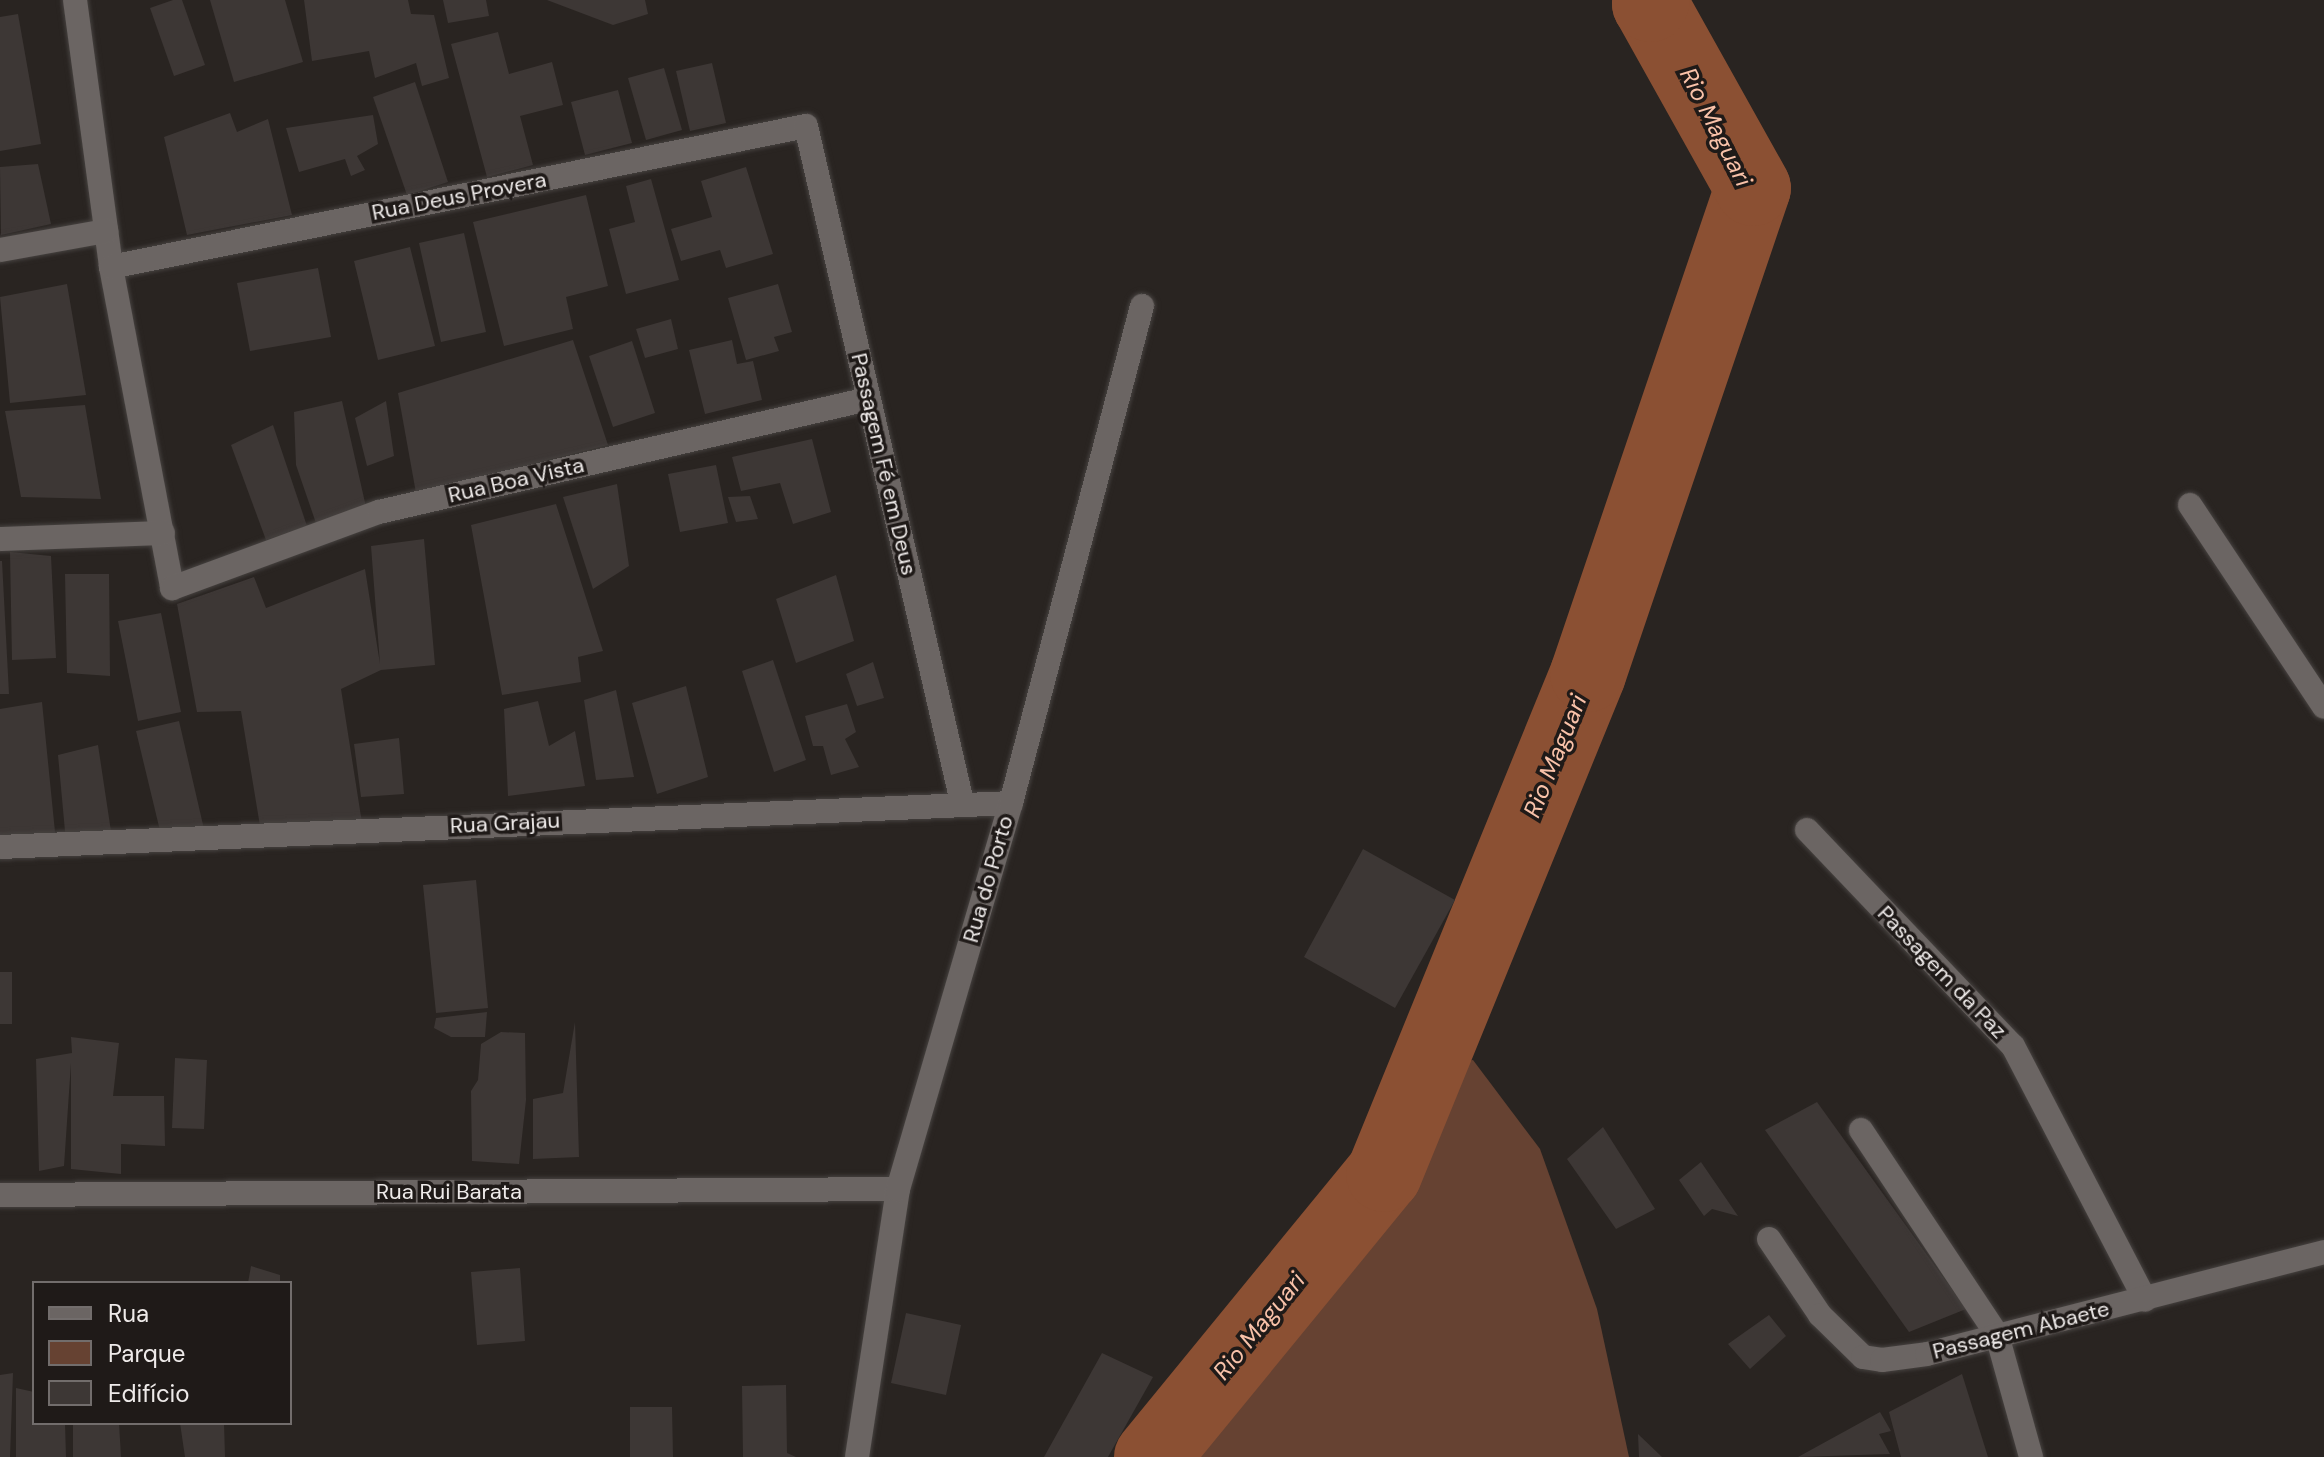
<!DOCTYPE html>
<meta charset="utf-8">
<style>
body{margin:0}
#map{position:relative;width:2324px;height:1457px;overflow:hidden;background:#292421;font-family:"DM Sans",sans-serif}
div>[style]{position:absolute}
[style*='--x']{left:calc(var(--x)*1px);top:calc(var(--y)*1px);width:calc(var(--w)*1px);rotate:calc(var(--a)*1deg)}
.green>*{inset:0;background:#664232}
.river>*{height:76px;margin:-38px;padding:0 38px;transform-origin:38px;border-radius:38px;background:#8b5033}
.building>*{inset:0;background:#3d3735}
.roads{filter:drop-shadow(0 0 2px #464240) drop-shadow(0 0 2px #464240)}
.street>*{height:24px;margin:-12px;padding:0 12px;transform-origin:12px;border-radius:12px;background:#6b6563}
span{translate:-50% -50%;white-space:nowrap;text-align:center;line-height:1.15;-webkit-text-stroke:7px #1f1a18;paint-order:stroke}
.street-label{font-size:22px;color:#eeeae9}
.water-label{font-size:24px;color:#f9c2a9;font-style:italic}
.legend{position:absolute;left:32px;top:1281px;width:260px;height:144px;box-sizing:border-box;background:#1f1a18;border:2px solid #726d6c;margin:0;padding:10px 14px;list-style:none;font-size:24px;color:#eeeae9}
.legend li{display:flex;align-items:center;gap:16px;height:40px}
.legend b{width:40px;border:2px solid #726d6c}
</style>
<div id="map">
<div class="green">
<div style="clip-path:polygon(1473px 1060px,1540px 1149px,1597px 1309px,1629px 1457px,1166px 1457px,1243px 1327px,1410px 1072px)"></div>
</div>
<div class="river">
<div style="--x:1152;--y:1457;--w:366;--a:-50.7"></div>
<div style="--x:1384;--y:1174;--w:540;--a:-67.8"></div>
<div style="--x:1588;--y:674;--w:513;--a:-71.25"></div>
<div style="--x:1753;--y:188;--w:211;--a:-119.2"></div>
<div style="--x:1650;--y:4;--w:4;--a:-63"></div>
</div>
<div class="building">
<div style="clip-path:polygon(173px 0,182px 0,205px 65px,174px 76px,150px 8px)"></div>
<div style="clip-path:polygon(210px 0,285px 0,303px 62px,234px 82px)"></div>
<div style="clip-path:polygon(304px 0,408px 0,411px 14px,434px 15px,449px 78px,422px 86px,416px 63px,375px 78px,369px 51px,312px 61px)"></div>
<div style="clip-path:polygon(443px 0,486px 0,489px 16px,448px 23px)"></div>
<div style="clip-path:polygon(547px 0,645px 0,648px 14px,613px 25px)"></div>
<div style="clip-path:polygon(18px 14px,41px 144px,0 151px,0 17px)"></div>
<div style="clip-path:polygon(498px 32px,509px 74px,552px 62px,563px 105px,520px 116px,533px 165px,487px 177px,451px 44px)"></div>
<div style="clip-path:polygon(712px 63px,726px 123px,690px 131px,676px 71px)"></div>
<div style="clip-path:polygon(664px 68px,682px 130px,646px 140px,628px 78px)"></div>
<div style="clip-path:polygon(415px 82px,448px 182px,407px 195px,373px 97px)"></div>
<div style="clip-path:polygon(618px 90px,632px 143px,585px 155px,571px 102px)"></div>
<div style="clip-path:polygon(230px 113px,237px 132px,268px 119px,292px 215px,187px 235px,164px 137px)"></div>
<div style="clip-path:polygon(373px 115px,378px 144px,357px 156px,365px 170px,351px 176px,345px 159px,299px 172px,286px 128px)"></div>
<div style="clip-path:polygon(38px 164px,51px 224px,1px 235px,0 167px)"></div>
<div style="clip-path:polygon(746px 167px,773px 254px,726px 268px,720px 250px,681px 261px,671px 229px,712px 217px,701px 181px)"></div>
<div style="clip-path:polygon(651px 179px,679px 280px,626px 294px,609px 229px,635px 222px,626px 186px)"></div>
<div style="clip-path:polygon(586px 195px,608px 286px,566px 297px,573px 329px,504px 346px,473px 222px)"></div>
<div style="clip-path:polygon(464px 233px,486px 332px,441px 342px,419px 243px)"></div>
<div style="clip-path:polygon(410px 247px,435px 346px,378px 360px,354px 261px)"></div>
<div style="clip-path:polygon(318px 268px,331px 337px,250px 351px,237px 283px)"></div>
<div style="clip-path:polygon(67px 284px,86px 395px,10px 403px,0 297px)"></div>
<div style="clip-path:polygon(778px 284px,792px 332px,774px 337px,779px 351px,746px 360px,728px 298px)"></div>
<div style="clip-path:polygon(671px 319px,678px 349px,645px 358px,636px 329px)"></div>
<div style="clip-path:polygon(573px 340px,608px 445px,416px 493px,398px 393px)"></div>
<div style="clip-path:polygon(732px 340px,737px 364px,753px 361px,762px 400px,705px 414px,689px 350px)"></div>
<div style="clip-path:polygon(632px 341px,655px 413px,613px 427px,589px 356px)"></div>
<div style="clip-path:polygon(342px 401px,366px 507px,317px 526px,296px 465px,294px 412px)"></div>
<div style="clip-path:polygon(386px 401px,394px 456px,367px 466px,355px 418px)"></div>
<div style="clip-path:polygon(85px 405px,101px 499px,21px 497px,5px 411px)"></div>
<div style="clip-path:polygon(273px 425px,307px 526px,266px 540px,231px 445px)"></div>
<div style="clip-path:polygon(812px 439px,831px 512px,793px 524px,780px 483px,741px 491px,732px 457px)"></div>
<div style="clip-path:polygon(716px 465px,728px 523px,680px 532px,668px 474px)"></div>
<div style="clip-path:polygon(617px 484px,629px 566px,593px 589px,563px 497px)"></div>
<div style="clip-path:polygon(750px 496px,758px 519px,736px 522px,728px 497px)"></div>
<div style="clip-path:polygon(556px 504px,603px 651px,578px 657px,581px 682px,502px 695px,471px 525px)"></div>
<div style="clip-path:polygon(424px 539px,435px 665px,381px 670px,341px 689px,362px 823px,261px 832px,241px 711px,197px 712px,177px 604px,254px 577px,266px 608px,365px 569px,380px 664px,371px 546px)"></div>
<div style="clip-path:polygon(10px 552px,51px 556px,56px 658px,12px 660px)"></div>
<div style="clip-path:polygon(0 561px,2px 561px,9px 694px,0 694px)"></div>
<div style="clip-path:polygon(65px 574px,109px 574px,110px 676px,67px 673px)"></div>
<div style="clip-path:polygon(836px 575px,854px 641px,796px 663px,776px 599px)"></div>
<div style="clip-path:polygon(161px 613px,181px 712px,138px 721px,118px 621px)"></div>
<div style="clip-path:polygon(773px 660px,806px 760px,774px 772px,742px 671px)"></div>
<div style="clip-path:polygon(873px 662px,884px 698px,857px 706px,846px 674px)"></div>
<div style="clip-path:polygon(686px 686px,708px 777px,657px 794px,632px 703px)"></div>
<div style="clip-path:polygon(616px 690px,634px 777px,596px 780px,584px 700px)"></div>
<div style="clip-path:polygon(538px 701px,549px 746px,575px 731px,585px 786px,508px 796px,504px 709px)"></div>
<div style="clip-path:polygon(42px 702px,56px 842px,0 845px,0 709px)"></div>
<div style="clip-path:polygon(847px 704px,856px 732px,845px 739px,859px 767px,831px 775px,823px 746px,813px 746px,805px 716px)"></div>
<div style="clip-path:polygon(179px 721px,204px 829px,162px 839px,136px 731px)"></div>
<div style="clip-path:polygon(399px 738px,404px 794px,361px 797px,354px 744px)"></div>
<div style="clip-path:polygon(98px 745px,112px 838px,66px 842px,58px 755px)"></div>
<div style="clip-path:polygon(1363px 849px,1455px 900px,1395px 1008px,1304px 957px)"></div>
<div style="clip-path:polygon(476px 880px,488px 1008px,436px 1013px,423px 885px)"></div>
<div style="clip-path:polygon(0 972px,12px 972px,12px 1024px,0 1024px)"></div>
<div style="clip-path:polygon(487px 1012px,485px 1037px,451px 1037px,434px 1028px,436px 1018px)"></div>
<div style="clip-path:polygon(575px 1022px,579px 1157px,533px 1159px,533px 1099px,563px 1093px)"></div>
<div style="clip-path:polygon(501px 1032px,525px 1033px,526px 1100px,519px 1164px,472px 1161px,471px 1091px,478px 1080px,481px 1044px)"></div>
<div style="clip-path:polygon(71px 1037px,119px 1043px,113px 1096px,164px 1096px,165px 1146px,121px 1144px,121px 1174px,71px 1169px,71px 1063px,64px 1166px,39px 1171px,36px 1059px,72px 1053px)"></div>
<div style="clip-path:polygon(175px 1058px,207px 1060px,204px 1129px,172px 1128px)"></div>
<div style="clip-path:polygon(1817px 1102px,1966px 1309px,1909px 1332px,1765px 1130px)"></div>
<div style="clip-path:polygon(1603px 1127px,1655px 1209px,1616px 1229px,1567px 1159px)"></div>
<div style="clip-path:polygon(1701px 1162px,1738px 1216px,1712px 1209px,1704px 1216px,1679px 1180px)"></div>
<div style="clip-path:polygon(251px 1266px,280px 1275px,280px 1283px,248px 1283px)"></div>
<div style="clip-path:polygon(520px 1268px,525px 1341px,477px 1345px,471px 1272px)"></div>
<div style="clip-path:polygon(906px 1313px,961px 1325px,946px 1395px,891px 1383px)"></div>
<div style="clip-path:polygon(1769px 1315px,1786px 1336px,1750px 1369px,1728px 1344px)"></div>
<div style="clip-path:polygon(1102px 1353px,1153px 1377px,1108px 1457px,1044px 1457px)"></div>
<div style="clip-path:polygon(13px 1373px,10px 1457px,0 1457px,0 1375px)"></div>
<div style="clip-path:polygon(1962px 1374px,1988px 1457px,1901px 1457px,1889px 1412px)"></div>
<div style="clip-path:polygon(786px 1385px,787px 1453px,796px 1457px,743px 1457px,742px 1386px)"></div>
<div style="clip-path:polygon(16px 1388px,34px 1392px,34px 1423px,65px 1423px,66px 1457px,16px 1457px)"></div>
<div style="clip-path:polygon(630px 1407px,672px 1407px,673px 1457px,630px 1457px)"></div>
<div style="clip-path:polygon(1880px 1412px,1891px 1431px,1879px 1434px,1890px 1454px,1798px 1457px)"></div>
<div style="clip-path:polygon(73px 1423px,119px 1423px,121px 1457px,73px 1457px)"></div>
<div style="clip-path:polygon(180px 1423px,224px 1423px,225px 1457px,185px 1457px)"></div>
<div style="clip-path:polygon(1638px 1434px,1662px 1457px,1639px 1457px)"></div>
</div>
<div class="roads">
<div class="street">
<div style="--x:75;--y:0;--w:269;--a:82.3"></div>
<div style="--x:111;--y:267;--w:327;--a:79.2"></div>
<div style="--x:172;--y:588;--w:221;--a:-20.2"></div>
<div style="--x:379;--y:512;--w:502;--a:-13.01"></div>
<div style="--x:0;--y:250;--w:108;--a:-10.2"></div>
<div style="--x:111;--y:267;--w:709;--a:-11.47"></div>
<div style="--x:806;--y:126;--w:694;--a:77.01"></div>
<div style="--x:2190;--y:505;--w:242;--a:56.4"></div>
<div style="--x:0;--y:539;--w:163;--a:-2.1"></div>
<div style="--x:1807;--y:830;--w:298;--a:46.4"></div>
<div style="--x:2013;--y:1046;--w:286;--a:62.5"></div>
<div style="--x:0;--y:847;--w:1012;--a:-2.49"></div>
<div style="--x:1861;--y:1130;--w:246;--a:56.4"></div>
<div style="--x:1997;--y:1335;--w:127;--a:74.4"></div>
<div style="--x:0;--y:1195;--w:898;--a:-0.38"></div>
<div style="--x:1769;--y:1239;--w:92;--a:56.1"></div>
<div style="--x:1820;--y:1315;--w:60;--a:44.3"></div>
<div style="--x:1863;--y:1357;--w:19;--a:9"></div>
<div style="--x:1882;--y:1360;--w:45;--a:-7.6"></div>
<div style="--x:1927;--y:1354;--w:410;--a:-14.4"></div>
<div style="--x:857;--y:1457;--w:271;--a:-81.3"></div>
<div style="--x:898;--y:1189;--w:402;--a:-73.7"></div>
<div style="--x:1011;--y:803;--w:514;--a:-75.23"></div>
</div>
</div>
<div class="street-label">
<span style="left:459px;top:196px;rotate:-11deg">Rua Deus Provera</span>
<span style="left:884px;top:464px;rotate:77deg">Passagem Fé em Deus</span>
<span style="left:516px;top:480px;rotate:-13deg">Rua Boa Vista</span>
<span style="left:505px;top:823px;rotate:-3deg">Rua Grajau</span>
<span style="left:988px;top:879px;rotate:-74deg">Rua do Porto</span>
<span style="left:1942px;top:972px;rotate:46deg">Passagem da Paz</span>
<span style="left:449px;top:1192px">Rua Rui Barata</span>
<span style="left:2021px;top:1330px;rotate:-14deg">Passagem Abaete</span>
</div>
<div class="water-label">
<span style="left:1716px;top:127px;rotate:63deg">Rio Maguari</span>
<span style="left:1555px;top:756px;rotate:-68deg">Rio Maguari</span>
<span style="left:1259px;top:1326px;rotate:-51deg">Rio Maguari</span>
</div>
<ul class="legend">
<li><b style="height:10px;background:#6b6563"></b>Rua</li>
<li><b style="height:22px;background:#664232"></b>Parque</li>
<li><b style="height:22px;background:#3d3735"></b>Edifício</li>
</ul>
</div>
